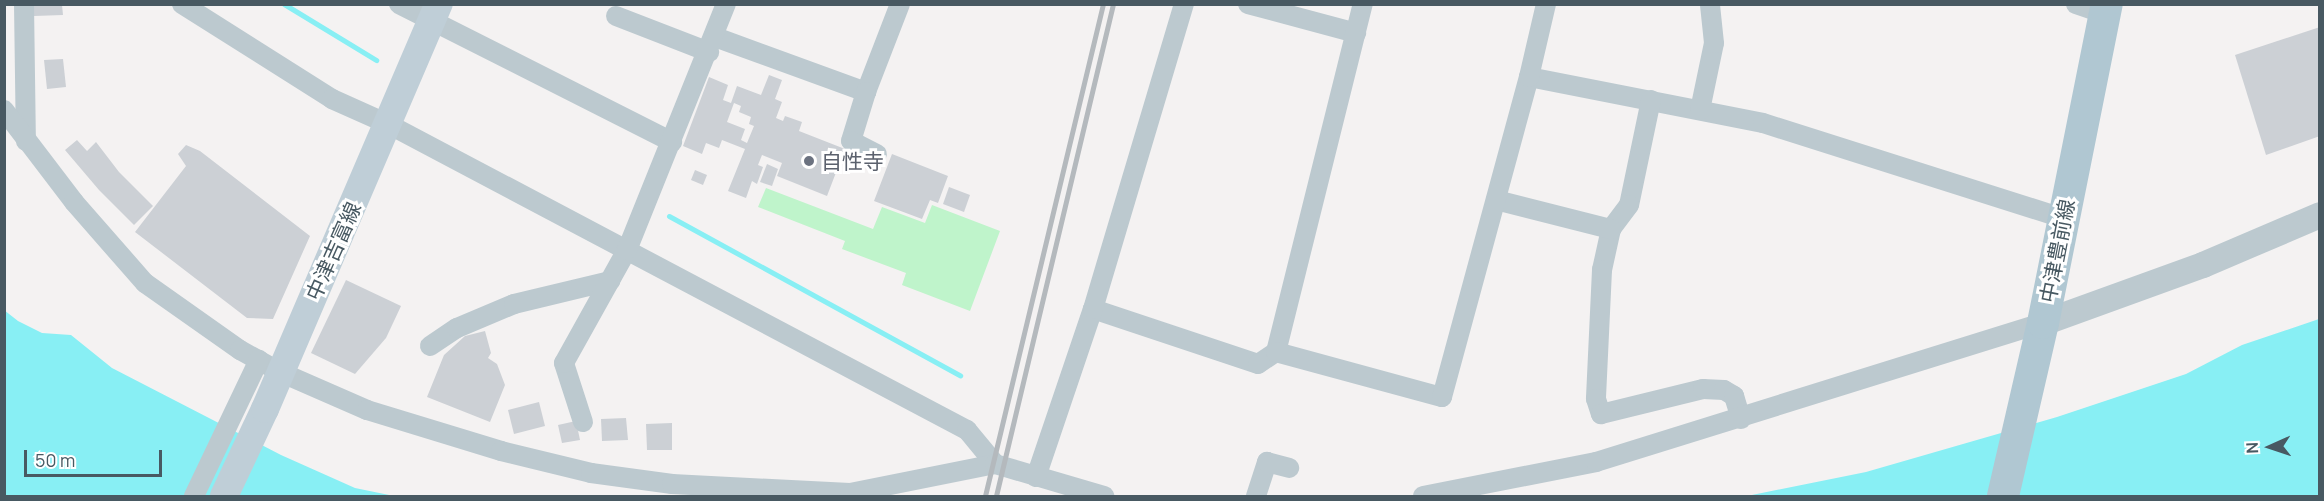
<!DOCTYPE html>
<meta charset="utf-8">
<style>
body{margin:0}
#map{position:relative;width:2324px;height:501px;overflow:hidden;background:#f4f2f2;font-family:Manrope,"Noto Sans JP",sans-serif}
div>[style]{position:absolute}
[style*='--x']{left:calc(var(--x)*1px);top:calc(var(--y)*1px);width:calc(var(--w)*1px);rotate:calc(var(--a)*1deg)}
.green>*{inset:0;background:#bff4cb}
.water>*{inset:0;background:#88eff4}
.stream>*{height:5px;margin:-2.5px;padding:0 2.5px;transform-origin:2.5px;border-radius:2.5px;background:#88eff4}
.building>*{inset:0;background:#ccd0d5}
.minor>*{height:20px;margin:-10px;padding:0 10px;transform-origin:10px;border-radius:10px;background:#bcc9cf}
.tertiary>*{height:26px;margin:-13px;padding:0 13px;transform-origin:13px;border-radius:13px;background:#bcc9cf}
.secondary>*{height:28px;margin:-14px;padding:0 14px;transform-origin:14px;border-radius:14px;background:#bfced7}
.primary>*{height:32px;margin:-16px;padding:0 16px;transform-origin:16px;border-radius:16px;background:#b0c7d2}
.rail>*{height:4.5px;margin:-2.25px;padding:0 2.25px;transform-origin:2.25px;border-radius:2.25px;background:#b4b9bd}
.dots>*{width:16px;height:16px;translate:-50% -50%;box-sizing:border-box;border:3px solid #fff;border-radius:50%}
span{translate:-50% -50%;white-space:nowrap;text-align:center;line-height:1.15;-webkit-text-stroke:6px #fff;paint-order:stroke}
.worship-label{font-size:21px;color:#5b616d}
.left{translate:0 -50%;text-align:left}
.street-label{font-size:21px;color:#485962}
.frame{position:absolute;inset:0;border:6px solid #485962;pointer-events:none}
.north{position:absolute;left:2240px;top:417px;width:60px;height:60px;-webkit-text-stroke:4px #fff;paint-order:stroke;rotate:267deg;font-size:16px;font-weight:700;line-height:24px;text-align:center;color:#485962}
.north::after{content:'';display:block;margin:auto;width:21px;height:27px;background:#485962;clip-path:polygon(50% 0,100% 100%,50% 72%,0 100%)}
.scale{position:absolute;left:24px;top:450px;width:138px;height:27px;box-sizing:border-box;border:3px solid #485962;border-top:0;padding-left:8px;font-size:18px;line-height:21px;white-space:nowrap;color:#485962;-webkit-text-stroke:4px #fff;paint-order:stroke}
</style>
<div id="map">
<div class="green">
<div style="clip-path:polygon(766px 188px,873px 229px,882px 207px,925px 223px,932px 205px,1000px 231px,970px 311px,902px 285px,906px 273px,842px 249px,845px 241px,758px 207px)"></div>
</div>
<div class="water">
<div style="clip-path:polygon(4px 310px,18px 321px,42px 333px,71px 335px,112px 368px,281px 455px,355px 488px,394px 496px,5px 496px)"></div>
<div style="clip-path:polygon(2319px 319px,2319px 496px,1747px 496px,1866px 472px,2057px 417px,2186px 374px,2242px 345px)"></div>
</div>
<div class="stream">
<div style="--x:284;--y:4;--w:108;--a:31.3"></div>
<div style="--x:669;--y:216;--w:332;--a:28.7"></div>
</div>
<div class="building">
<div style="clip-path:polygon(34px 4px,62px 5px,63px 15px,34px 16px)"></div>
<div style="clip-path:polygon(2320px 27px,2320px 136px,2266px 155px,2235px 55px)"></div>
<div style="clip-path:polygon(63px 59px,66px 87px,47px 89px,44px 60px)"></div>
<div style="clip-path:polygon(evenodd,769px 75px,782px 80px,775px 99px,782px 102px,776px 118px,783px 121px,785px 116px,802px 122px,799px 131px,845px 149px,827px 196px,777px 176px,782px 163px,762px 155px,758px 165px,763px 167px,757px 184px,752px 181px,746px 198px,728px 191px,745px 149px,722px 140px,719px 148px,706px 143px,702px 154px,683px 146px,709px 77px,728px 85px,723px 100px,731px 103px,737px 86px,761px 95px,769px 75px,734px 103px,741px 106px,739px 112px,751px 117px,749px 124px,754px 126px,747px 143px,741px 140px,745px 129px,727px 122px,734px 103px)"></div>
<div style="clip-path:polygon(77px 140px,87px 151px,96px 142px,119px 172px,153px 206px,134px 225px,99px 190px,65px 150px)"></div>
<div style="clip-path:polygon(186px 145px,200px 151px,310px 236px,273px 319px,247px 318px,135px 232px,186px 166px,178px 154px)"></div>
<div style="clip-path:polygon(892px 154px,948px 176px,938px 203px,930px 200px,922px 219px,874px 201px)"></div>
<div style="clip-path:polygon(767px 164px,778px 169px,772px 186px,760px 182px)"></div>
<div style="clip-path:polygon(695px 170px,707px 175px,703px 185px,691px 180px)"></div>
<div style="clip-path:polygon(949px 187px,970px 195px,964px 212px,943px 204px)"></div>
<div style="clip-path:polygon(346px 280px,401px 306px,386px 338px,355px 374px,311px 353px)"></div>
<div style="clip-path:polygon(485px 331px,491px 353px,488px 358px,497px 364px,505px 385px,490px 422px,427px 397px,444px 355px,465px 336px)"></div>
<div style="clip-path:polygon(539px 402px,545px 426px,514px 434px,508px 410px)"></div>
<div style="clip-path:polygon(626px 418px,628px 440px,602px 441px,601px 419px)"></div>
<div style="clip-path:polygon(576px 421px,580px 440px,562px 443px,558px 425px)"></div>
<div style="clip-path:polygon(672px 423px,672px 450px,647px 450px,646px 424px)"></div>
</div>
<div class="minor">
<div style="--x:24;--y:4;--w:137;--a:89.2"></div>
<div style="--x:182;--y:4;--w:178;--a:32.3"></div>
<div style="--x:332;--y:99;--w:61;--a:24.1"></div>
<div style="--x:388;--y:124;--w:655;--a:27.86"></div>
<div style="--x:967;--y:430;--w:44;--a:50.5"></div>
<div style="--x:399;--y:4;--w:306;--a:26.8"></div>
<div style="--x:1248;--y:4;--w:112;--a:15"></div>
<div style="--x:2076;--y:4;--w:31;--a:19"></div>
<div style="--x:616;--y:16;--w:100;--a:21.2"></div>
<div style="--x:715;--y:37;--w:161;--a:20"></div>
<div style="--x:866;--y:92;--w:94;--a:-68.9"></div>
<div style="--x:1529;--y:77;--w:238;--a:11.1"></div>
<div style="--x:1763;--y:123;--w:315;--a:17.6"></div>
<div style="--x:866;--y:92;--w:51;--a:107"></div>
<div style="--x:851;--y:141;--w:29;--a:27"></div>
<div style="--x:1651;--y:100;--w:107;--a:101.8"></div>
<div style="--x:1629;--y:205;--w:30;--a:127"></div>
<div style="--x:1611;--y:229;--w:42;--a:102.4"></div>
<div style="--x:1602;--y:270;--w:129;--a:92.7"></div>
<div style="--x:1596;--y:399;--w:16;--a:72"></div>
<div style="--x:1601;--y:414;--w:105;--a:-13.8"></div>
<div style="--x:1703;--y:389;--w:21;--a:3"></div>
<div style="--x:1724;--y:390;--w:12;--a:31"></div>
<div style="--x:1734;--y:396;--w:24;--a:73"></div>
<div style="--x:4;--y:110;--w:116;--a:52.7"></div>
<div style="--x:74;--y:202;--w:108;--a:48.8"></div>
<div style="--x:145;--y:283;--w:116;--a:35.2"></div>
<div style="--x:240;--y:350;--w:46;--a:28.8"></div>
<div style="--x:280;--y:372;--w:95;--a:23.6"></div>
<div style="--x:367;--y:410;--w:140;--a:17"></div>
<div style="--x:501;--y:451;--w:93;--a:13.7"></div>
<div style="--x:591;--y:473;--w:82;--a:7.7"></div>
<div style="--x:672;--y:484;--w:178;--a:2.9"></div>
<div style="--x:850;--y:493;--w:148;--a:-11.3"></div>
<div style="--x:995;--y:464;--w:114;--a:16.4"></div>
<div style="--x:1700;--y:110;--w:68;--a:-78.2"></div>
<div style="--x:1714;--y:43;--w:39;--a:-96"></div>
<div style="--x:1496;--y:200;--w:119;--a:14.2"></div>
<div style="--x:1093;--y:309;--w:174;--a:18.4"></div>
<div style="--x:1258;--y:364;--w:22;--a:-34"></div>
<div style="--x:1276;--y:352;--w:359;--a:-76"></div>
<div style="--x:430;--y:346;--w:32;--a:-34"></div>
<div style="--x:457;--y:328;--w:62;--a:-22.8"></div>
<div style="--x:514;--y:304;--w:99;--a:-13.5"></div>
<div style="--x:1276;--y:352;--w:172;--a:15.2"></div>
<div style="--x:1442;--y:397;--w:332;--a:-74.8"></div>
<div style="--x:1529;--y:77;--w:75;--a:-76.9"></div>
<div style="--x:583;--y:422;--w:62;--a:-107.9"></div>
<div style="--x:564;--y:363;--w:129;--a:-60.9"></div>
<div style="--x:627;--y:250;--w:265;--a:-68.1"></div>
<div style="--x:1036;--y:477;--w:177;--a:-71.3"></div>
<div style="--x:1093;--y:309;--w:318;--a:-73.4"></div>
<div style="--x:194;--y:496;--w:151;--a:-64.5"></div>
<div style="--x:1256;--y:496;--w:36;--a:-72"></div>
<div style="--x:1267;--y:462;--w:23;--a:15"></div>
<div style="--x:1423;--y:496;--w:176;--a:-11.1"></div>
<div style="--x:1596;--y:462;--w:468;--a:-17.3"></div>
</div>
<div class="tertiary">
<div style="--x:2043;--y:323;--w:170;--a:-19.9"></div>
<div style="--x:2203;--y:265;--w:127;--a:-23.1"></div>
</div>
<div class="secondary">
<div style="--x:224;--y:496;--w:96;--a:-64.8"></div>
<div style="--x:265;--y:409;--w:441;--a:-66.8"></div>
</div>
<div class="primary">
<div style="--x:2003;--y:496;--w:178;--a:-77"></div>
<div style="--x:2043;--y:323;--w:325;--a:-78.7"></div>
</div>
<div class="rail">
<div style="--x:985;--y:496;--w:506;--a:-76.51"></div>
<div style="--x:996;--y:496;--w:506;--a:-76.62"></div>
</div>
<div class="dots">
<div style="left:809px;top:161px;background:#6b7280"></div>
</div>
<div class="worship-label">
<span class="left" style="left:821px;top:161px">自性寺</span>
</div>
<div class="street-label">
<span style="left:333px;top:251px;rotate:-66deg">中津吉富線</span>
<span style="left:2057px;top:251px;rotate:-79deg">中津豊前線</span>
</div>
<div class="frame"></div>
<div class="north">N</div>
<div class="scale">50 m</div>
</div>
